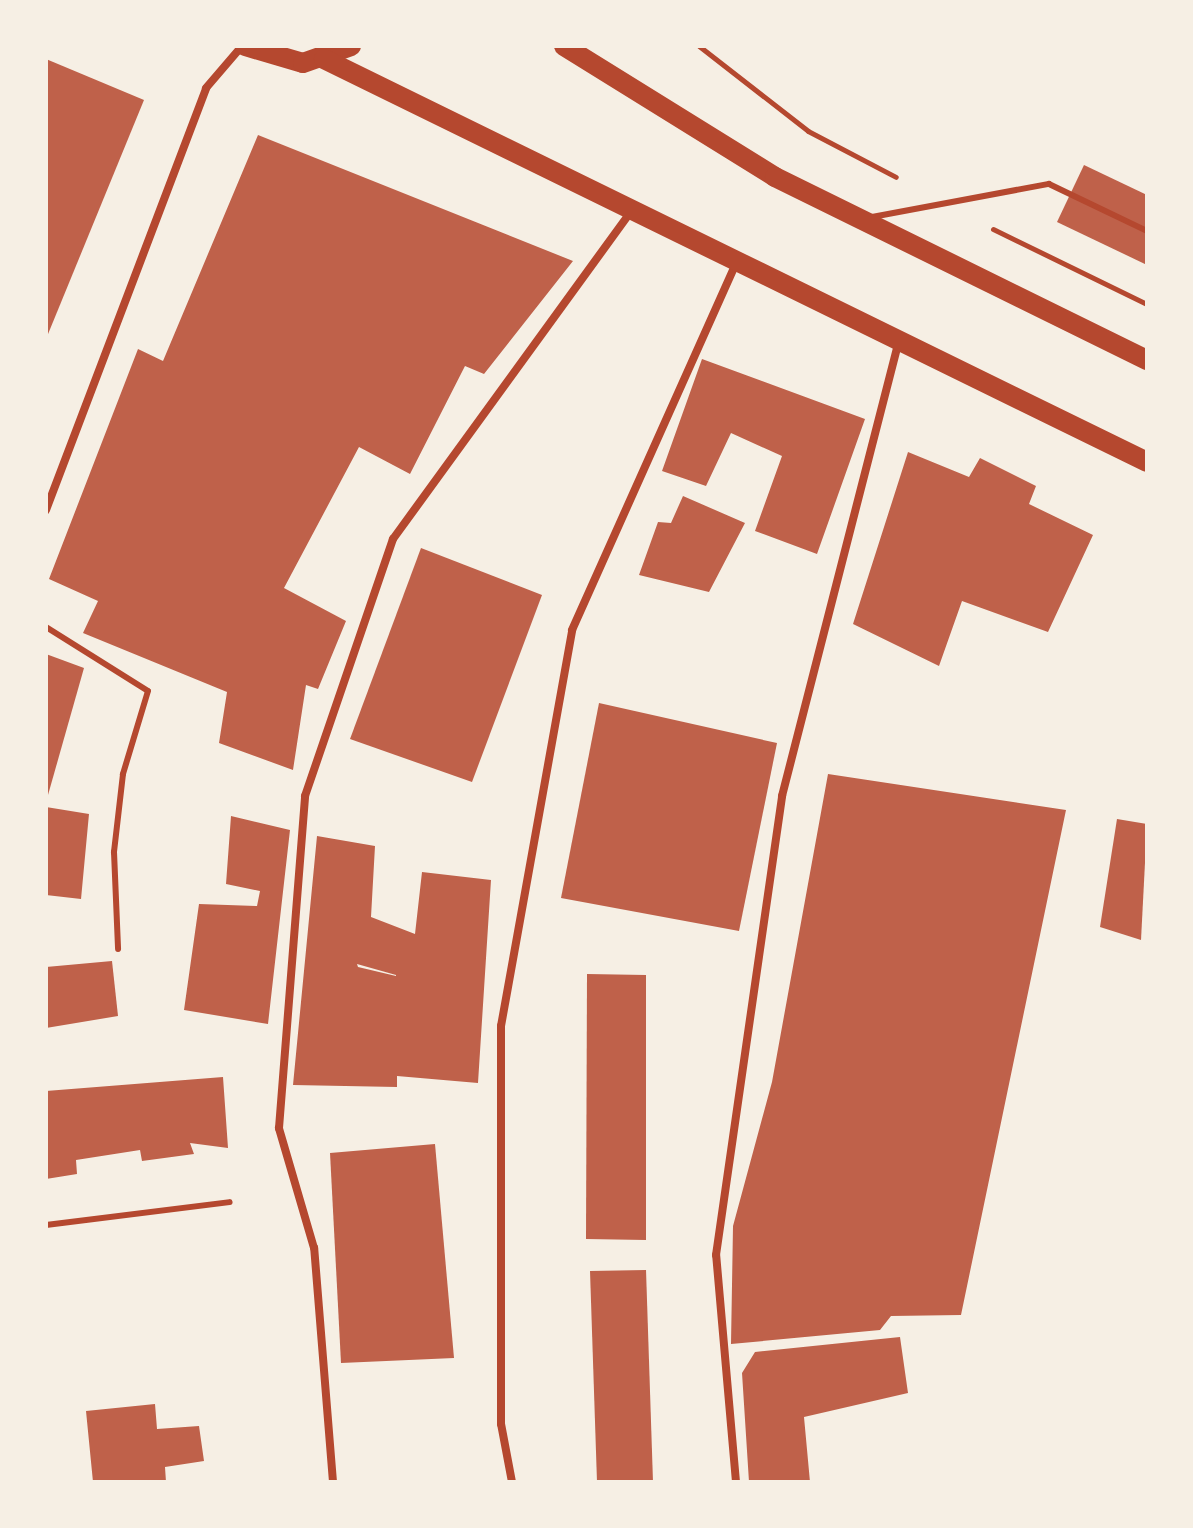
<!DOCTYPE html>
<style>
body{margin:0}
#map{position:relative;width:1193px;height:1528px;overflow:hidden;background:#f6efe4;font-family:"Varela Round",sans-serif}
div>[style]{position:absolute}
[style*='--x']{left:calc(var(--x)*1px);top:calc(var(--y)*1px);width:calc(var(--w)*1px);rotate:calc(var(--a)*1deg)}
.building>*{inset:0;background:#bf614a}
.path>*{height:5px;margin:-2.5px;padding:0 2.5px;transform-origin:2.5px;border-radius:2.5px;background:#b5482f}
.service>*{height:6px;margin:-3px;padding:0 3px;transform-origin:3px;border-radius:3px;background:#b5482f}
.minor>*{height:8px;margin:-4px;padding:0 4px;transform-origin:4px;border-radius:4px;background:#b5482f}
.primary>*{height:20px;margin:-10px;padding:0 10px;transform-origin:10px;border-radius:10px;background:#b5482f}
span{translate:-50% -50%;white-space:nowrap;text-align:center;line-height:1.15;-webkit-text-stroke:7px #f6efe4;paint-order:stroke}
.frame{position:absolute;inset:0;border:48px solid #f6efe4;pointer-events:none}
</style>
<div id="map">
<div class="building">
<div style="clip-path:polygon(46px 59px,144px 100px,46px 339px)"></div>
<div style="clip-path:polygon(258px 135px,573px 261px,484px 374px,465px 366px,410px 474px,359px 447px,284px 588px,346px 621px,318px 689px,306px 685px,293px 770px,219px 743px,227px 692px,83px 633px,98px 601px,49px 579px,138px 349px,163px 361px)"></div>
<div style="clip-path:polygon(1084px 165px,1147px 195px,1147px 265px,1057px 222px)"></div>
<div style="clip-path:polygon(702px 359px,865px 419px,817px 554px,755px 531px,782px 456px,731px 433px,706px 486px,662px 471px)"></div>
<div style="clip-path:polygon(908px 452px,969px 477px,980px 458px,1036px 486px,1029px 504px,1093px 535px,1048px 632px,962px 601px,939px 666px,853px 624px)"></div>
<div style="clip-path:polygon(683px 496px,745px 523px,709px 592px,639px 575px,658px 522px,671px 523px)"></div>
<div style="clip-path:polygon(421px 548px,542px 595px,472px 782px,350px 739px)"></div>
<div style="clip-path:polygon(46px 654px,84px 668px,48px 795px,46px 795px)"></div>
<div style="clip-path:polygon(599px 703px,777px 743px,739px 931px,561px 898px)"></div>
<div style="clip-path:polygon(828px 774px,1066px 810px,961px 1315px,891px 1316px,880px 1330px,731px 1344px,733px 1226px,772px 1082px)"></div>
<div style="clip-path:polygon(46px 807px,89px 814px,81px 899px,46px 895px)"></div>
<div style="clip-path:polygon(231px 816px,290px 830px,268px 1024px,184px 1010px,199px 904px,257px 906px,260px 891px,226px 884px)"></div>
<div style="clip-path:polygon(1117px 819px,1147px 824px,1141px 940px,1100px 927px)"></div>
<div style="clip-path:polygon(evenodd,317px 836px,375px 846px,371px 917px,415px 934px,422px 872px,491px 880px,478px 1083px,397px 1076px,397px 1087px,293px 1085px,317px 836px,357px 964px,396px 975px,396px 976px,358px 967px,357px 964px)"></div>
<div style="clip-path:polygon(112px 961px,118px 1016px,46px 1028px,46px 967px)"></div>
<div style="clip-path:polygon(587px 974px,646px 975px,646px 1240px,586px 1239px)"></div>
<div style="clip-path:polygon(223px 1077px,228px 1148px,190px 1143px,194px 1154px,142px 1161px,140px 1150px,76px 1160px,77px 1174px,46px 1179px,46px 1091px)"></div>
<div style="clip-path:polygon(435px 1144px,454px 1358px,341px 1363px,330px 1153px)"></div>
<div style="clip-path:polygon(646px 1270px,653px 1482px,597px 1482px,590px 1271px)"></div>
<div style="clip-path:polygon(900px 1337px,908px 1393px,804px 1417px,810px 1482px,749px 1482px,742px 1373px,755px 1352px)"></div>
<div style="clip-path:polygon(155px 1404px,157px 1429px,199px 1426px,204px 1461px,165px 1467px,166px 1482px,93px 1482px,86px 1411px)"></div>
</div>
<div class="path">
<div style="--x:699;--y:46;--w:138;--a:37.9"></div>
<div style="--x:808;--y:131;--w:99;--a:27.6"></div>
<div style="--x:993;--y:229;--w:171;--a:26"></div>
</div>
<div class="service">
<div style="--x:872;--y:217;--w:180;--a:-10.6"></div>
<div style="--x:1049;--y:184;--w:109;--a:25.6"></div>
<div style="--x:46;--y:627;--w:120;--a:32.1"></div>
<div style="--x:148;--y:691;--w:87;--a:106.8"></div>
<div style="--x:123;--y:774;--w:79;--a:96.6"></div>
<div style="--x:114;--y:852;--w:97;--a:87.6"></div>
<div style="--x:46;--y:1225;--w:185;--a:-7.1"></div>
</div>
<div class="minor">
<div style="--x:46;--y:510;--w:451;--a:-69.2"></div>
<div style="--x:206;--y:88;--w:55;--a:-49.4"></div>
<div style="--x:333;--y:1482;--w:235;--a:-94.6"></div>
<div style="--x:314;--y:1248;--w:125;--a:-106.3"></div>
<div style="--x:279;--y:1128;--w:333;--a:-85.5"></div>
<div style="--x:305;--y:796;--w:272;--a:-71.1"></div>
<div style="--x:393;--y:539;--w:407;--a:-54"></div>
<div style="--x:512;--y:1482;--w:59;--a:-100.7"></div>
<div style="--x:501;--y:1424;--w:398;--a:-90"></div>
<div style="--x:501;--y:1026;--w:402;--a:-79.8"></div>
<div style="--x:572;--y:630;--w:404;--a:-65.9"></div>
<div style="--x:736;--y:1482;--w:228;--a:-95"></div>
<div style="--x:716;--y:1255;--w:464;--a:-81.8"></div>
<div style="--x:782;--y:796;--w:470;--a:-75.6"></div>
</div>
<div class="primary">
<div style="--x:245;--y:46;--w:60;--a:16.3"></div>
<div style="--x:303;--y:63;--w:51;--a:-19.5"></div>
<div style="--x:564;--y:46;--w:248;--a:31.8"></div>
<div style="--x:775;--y:177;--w:415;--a:26.2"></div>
<div style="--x:324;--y:59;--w:916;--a:26.09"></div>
</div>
<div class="frame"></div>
</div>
